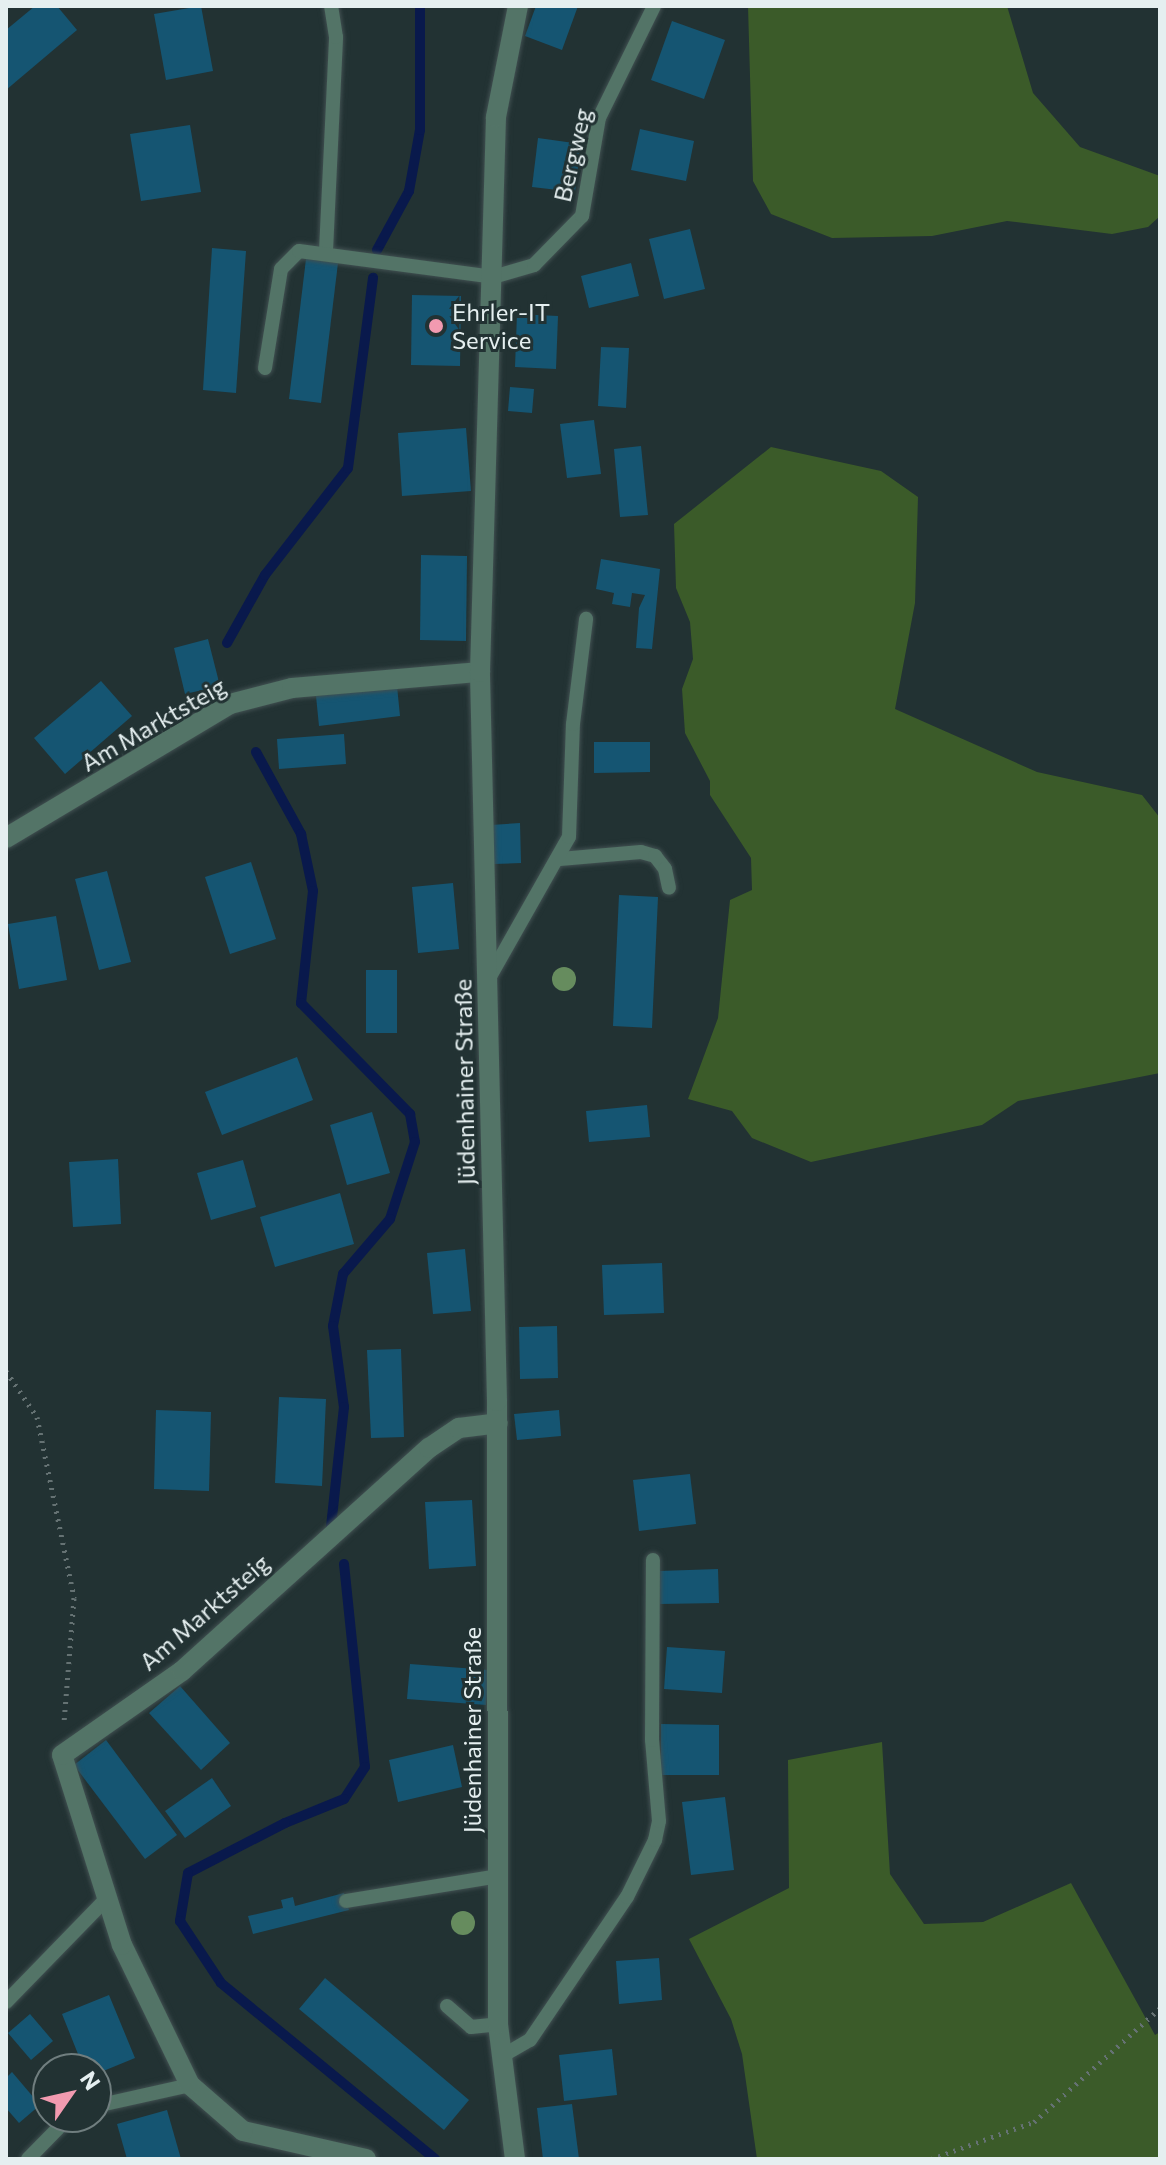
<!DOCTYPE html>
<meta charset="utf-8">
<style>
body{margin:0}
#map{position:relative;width:1166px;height:2165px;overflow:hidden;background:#223233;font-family:Commissioner,sans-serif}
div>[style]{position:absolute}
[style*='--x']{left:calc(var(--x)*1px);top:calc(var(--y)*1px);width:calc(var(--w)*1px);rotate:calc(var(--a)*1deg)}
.green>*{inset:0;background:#3b5b29}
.stream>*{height:10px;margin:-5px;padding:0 5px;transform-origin:5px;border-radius:5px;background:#09194c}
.building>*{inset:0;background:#155572}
.path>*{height:5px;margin-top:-2.5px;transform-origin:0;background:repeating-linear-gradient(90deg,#657273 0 2px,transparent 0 8px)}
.roads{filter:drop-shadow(0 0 2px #415051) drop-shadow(0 0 2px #415051)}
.lane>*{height:14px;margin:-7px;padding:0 7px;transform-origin:7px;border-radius:7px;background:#537467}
.street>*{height:20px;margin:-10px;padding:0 10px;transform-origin:10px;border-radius:10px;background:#537467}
.trees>*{width:24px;height:24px;margin:-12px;border-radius:50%;background:#668c5e}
.dots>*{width:22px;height:22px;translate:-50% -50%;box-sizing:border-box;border:4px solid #223233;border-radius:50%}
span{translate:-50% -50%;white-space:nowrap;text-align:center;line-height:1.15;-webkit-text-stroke:6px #223233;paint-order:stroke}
.street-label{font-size:24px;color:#e5eff0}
.poi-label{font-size:24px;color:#e5eff0}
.left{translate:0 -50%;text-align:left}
.frame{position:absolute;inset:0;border:8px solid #e5eff0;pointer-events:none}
.north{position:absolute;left:32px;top:2053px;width:80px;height:80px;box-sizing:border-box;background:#223233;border:2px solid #707e7f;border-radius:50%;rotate:56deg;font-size:22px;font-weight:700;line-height:32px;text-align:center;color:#e5eff0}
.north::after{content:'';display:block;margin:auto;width:28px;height:36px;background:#f29ab0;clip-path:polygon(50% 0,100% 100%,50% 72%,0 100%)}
</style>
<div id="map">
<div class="green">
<div style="clip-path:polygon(748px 6px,1007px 6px,1033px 93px,1080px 147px,1160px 176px,1160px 216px,1148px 227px,1112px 234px,1007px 221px,932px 236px,832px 238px,771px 214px,753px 181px)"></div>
<div style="clip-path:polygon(771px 447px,881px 471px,918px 497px,915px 603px,895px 709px,1037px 772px,1142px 795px,1160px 818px,1160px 1073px,1018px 1101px,982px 1125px,811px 1162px,752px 1138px,732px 1111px,688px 1099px,718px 1018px,730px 900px,752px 890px,751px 858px,710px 795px,710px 781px,685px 733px,682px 689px,693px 659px,690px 622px,676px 588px,674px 524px)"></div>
<div style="clip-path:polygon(882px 1742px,890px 1874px,924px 1924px,983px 1922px,1071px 1883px,1155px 2035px,1160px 2032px,1160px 2159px,757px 2159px,742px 2054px,731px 2019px,689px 1939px,789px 1888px,788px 1760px)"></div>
</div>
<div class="stream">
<div style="--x:377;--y:250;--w:67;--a:-61.5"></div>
<div style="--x:409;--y:191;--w:62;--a:-79.8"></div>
<div style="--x:420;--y:130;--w:124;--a:-90"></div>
<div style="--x:227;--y:643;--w:78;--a:-60.8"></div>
<div style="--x:265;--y:575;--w:135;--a:-52.2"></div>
<div style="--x:348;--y:468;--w:192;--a:-82.5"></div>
<div style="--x:256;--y:752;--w:94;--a:61.2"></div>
<div style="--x:301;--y:834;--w:58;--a:78.1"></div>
<div style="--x:313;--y:891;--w:113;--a:96.1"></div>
<div style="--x:301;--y:1003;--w:156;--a:45.5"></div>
<div style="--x:410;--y:1114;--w:28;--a:80"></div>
<div style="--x:415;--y:1142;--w:81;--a:108"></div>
<div style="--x:390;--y:1219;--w:72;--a:130.5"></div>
<div style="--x:343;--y:1274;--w:53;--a:100.9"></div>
<div style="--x:333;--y:1326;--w:82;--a:82.3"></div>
<div style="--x:344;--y:1407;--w:121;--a:96.2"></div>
<div style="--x:344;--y:1564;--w:204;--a:84.1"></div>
<div style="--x:365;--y:1767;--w:38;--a:123"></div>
<div style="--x:344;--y:1799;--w:64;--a:157.9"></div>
<div style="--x:285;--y:1823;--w:109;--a:152.7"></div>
<div style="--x:188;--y:1873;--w:49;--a:99.5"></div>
<div style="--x:180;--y:1921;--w:74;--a:56.5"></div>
<div style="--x:221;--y:1983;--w:277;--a:39.4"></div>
</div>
<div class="building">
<div style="clip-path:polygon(35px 6px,57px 6px,77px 30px,6px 90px,6px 30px)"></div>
<div style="clip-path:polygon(201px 6px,213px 71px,166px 80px,154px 14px)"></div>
<div style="clip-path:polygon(536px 6px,578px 6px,562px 50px,525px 36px)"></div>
<div style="clip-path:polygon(672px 21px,725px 40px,704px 99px,651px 80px)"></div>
<div style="clip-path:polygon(190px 125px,201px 192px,141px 201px,130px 134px)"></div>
<div style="clip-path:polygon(640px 129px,694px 141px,686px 181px,631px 170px)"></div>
<div style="clip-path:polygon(538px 138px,581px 144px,575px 192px,532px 187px)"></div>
<div style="clip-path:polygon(690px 229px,705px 289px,664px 299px,649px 239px)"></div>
<div style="clip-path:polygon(212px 248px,246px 251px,236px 393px,203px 390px)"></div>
<div style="clip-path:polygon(306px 259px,338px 263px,321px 403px,289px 399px)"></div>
<div style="clip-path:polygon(631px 263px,639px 296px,589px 308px,581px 276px)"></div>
<div style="clip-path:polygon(412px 295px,461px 296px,460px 366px,411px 365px)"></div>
<div style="clip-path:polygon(517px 314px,558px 316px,556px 369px,515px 367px)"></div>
<div style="clip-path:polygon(601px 347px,629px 348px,626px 408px,598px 406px)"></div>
<div style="clip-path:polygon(510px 387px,534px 389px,532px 413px,508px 411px)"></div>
<div style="clip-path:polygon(594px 420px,601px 474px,567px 478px,560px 424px)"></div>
<div style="clip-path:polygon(466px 428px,471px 491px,402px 496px,398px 433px)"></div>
<div style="clip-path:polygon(641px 446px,648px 515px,620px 517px,614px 449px)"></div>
<div style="clip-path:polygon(421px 555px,467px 556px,466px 641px,420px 640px)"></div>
<div style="clip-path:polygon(601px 559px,660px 569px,652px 649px,636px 648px,639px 608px,645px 595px,632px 593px,630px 607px,612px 604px,614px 593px,596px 589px)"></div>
<div style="clip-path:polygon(208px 639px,220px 686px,185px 694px,174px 648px)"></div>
<div style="clip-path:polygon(101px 681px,132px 716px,65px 774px,34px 738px)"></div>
<div style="clip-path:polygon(397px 686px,400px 716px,319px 726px,316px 696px)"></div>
<div style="clip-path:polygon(344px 734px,346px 764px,279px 769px,277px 739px)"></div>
<div style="clip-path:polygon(594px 742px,650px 742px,650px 772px,594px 773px)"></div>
<div style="clip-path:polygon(520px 823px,521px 863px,493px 864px,491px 825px)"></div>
<div style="clip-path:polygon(251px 862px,276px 939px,230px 954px,205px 877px)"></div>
<div style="clip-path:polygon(107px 871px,131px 962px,99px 970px,75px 879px)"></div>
<div style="clip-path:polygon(453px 883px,459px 949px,418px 953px,412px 887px)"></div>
<div style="clip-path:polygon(619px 895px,658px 897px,652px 1028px,613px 1026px)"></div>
<div style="clip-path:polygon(56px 916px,67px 980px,19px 989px,8px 924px)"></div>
<div style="clip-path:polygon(366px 970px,397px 970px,397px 1033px,366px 1033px)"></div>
<div style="clip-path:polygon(297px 1057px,313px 1100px,222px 1135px,205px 1092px)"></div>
<div style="clip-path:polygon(647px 1105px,650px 1137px,589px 1142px,586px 1111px)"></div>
<div style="clip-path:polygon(372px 1112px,390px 1173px,347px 1185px,330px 1125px)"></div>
<div style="clip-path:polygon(118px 1159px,121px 1224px,73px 1227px,69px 1162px)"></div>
<div style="clip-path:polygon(243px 1160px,256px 1207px,211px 1220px,197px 1173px)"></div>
<div style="clip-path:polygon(340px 1193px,354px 1244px,275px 1267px,260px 1217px)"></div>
<div style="clip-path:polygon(465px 1249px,471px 1311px,433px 1314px,427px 1253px)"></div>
<div style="clip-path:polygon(662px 1263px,664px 1313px,604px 1315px,602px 1265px)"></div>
<div style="clip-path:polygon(557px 1326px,558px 1378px,520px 1379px,519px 1327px)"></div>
<div style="clip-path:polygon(401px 1349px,404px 1437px,371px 1438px,367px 1350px)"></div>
<div style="clip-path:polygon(279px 1397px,326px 1399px,322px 1486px,275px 1483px)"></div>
<div style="clip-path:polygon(156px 1410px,211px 1412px,209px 1491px,154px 1489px)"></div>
<div style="clip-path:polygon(559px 1410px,561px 1436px,517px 1440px,514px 1414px)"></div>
<div style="clip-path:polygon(690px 1474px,696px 1524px,639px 1531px,633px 1480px)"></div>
<div style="clip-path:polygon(472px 1500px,476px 1566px,429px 1569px,425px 1502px)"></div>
<div style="clip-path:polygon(718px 1569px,719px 1603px,660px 1604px,659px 1571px)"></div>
<div style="clip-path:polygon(667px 1647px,725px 1651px,722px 1693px,664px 1689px)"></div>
<div style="clip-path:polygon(410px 1664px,489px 1670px,486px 1705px,407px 1699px)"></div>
<div style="clip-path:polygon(180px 1686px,230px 1743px,201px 1770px,149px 1713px)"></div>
<div style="clip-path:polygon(661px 1724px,719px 1725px,719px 1775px,661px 1775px)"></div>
<div style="clip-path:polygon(106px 1740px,177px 1835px,145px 1859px,74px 1765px)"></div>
<div style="clip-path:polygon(453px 1745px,462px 1787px,398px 1802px,389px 1760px)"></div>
<div style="clip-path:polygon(212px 1778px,231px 1806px,185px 1838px,165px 1811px)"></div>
<div style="clip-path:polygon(725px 1797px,734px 1870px,691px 1875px,682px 1802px)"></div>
<div style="clip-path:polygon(344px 1893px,349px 1910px,253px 1934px,248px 1916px,283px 1908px,281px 1900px,293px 1897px,295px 1906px)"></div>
<div style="clip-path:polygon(659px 1958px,662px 2000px,619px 2004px,616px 1961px)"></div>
<div style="clip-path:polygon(325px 1978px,469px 2100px,444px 2130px,299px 2009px)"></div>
<div style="clip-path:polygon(109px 1995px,135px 2058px,96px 2074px,96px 2069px,84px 2069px,62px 2014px)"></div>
<div style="clip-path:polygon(30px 2014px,53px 2041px,31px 2060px,8px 2033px)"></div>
<div style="clip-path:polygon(612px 2049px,617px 2095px,564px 2101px,559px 2055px)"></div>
<div style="clip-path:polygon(12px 2072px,40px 2105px,19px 2123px,6px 2108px,6px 2078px)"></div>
<div style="clip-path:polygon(572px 2104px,579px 2159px,543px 2159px,537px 2108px)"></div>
<div style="clip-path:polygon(167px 2110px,181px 2159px,127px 2159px,117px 2124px)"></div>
</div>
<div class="path">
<div style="--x:6;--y:1371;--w:55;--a:56"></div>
<div style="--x:37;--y:1417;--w:185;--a:78.4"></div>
<div style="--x:74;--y:1598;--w:124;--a:94.6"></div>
<div style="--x:931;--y:2159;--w:109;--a:-19.8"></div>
<div style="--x:1034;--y:2122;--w:170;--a:-42.1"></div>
</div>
<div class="roads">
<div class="lane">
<div style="--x:326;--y:251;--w:214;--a:-87.3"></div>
<div style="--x:336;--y:37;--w:31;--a:-99"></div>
<div style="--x:265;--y:368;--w:100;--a:-80.8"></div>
<div style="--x:281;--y:269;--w:25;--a:-45"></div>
<div style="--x:299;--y:251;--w:196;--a:7.6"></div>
<div style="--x:493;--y:277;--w:43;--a:-16.3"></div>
<div style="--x:534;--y:265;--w:69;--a:-45.6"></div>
<div style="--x:582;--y:216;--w:99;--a:-80.2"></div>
<div style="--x:599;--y:118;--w:125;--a:-63.8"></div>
<div style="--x:560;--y:859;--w:81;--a:-4.9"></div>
<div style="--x:641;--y:852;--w:15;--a:16"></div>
<div style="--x:655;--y:856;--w:16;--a:52"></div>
<div style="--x:665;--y:869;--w:19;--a:78"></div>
<div style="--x:488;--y:980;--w:164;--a:-60.5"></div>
<div style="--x:569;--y:837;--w:113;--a:-88"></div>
<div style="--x:573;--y:724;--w:106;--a:-82.9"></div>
<div style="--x:346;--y:1901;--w:154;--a:-9.3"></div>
<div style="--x:6;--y:2002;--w:144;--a:-45.8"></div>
<div style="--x:447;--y:2006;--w:32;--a:41"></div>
<div style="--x:471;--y:2027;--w:27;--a:-6"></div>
<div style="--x:502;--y:2056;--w:32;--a:-30"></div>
<div style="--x:530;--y:2040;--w:173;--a:-55.9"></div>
<div style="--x:627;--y:1897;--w:64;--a:-63.8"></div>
<div style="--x:655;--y:1840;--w:19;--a:-78"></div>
<div style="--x:659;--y:1821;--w:81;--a:-94.9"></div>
<div style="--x:652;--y:1740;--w:180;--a:-89.7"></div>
<div style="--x:96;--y:2106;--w:96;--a:-12.6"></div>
<div style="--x:28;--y:2159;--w:59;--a:-45.7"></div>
</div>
<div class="street">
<div style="--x:6;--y:838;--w:261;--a:-30.9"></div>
<div style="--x:230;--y:704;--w:64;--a:-14.5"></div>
<div style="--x:292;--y:688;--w:189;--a:-4.9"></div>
<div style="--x:366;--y:2159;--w:126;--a:-167.2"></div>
<div style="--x:243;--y:2131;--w:70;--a:-139"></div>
<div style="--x:190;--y:2085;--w:156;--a:-115.9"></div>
<div style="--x:122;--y:1945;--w:199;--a:-107.5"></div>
<div style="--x:62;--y:1755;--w:146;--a:-35"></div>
<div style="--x:182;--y:1671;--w:333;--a:-42.1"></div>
<div style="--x:429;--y:1448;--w:36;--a:-34"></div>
<div style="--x:459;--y:1428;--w:39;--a:-7"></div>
<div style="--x:515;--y:2159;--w:136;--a:-97.2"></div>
<div style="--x:498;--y:2024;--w:623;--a:-90.09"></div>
<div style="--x:497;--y:1401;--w:729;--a:-91.34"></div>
<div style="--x:480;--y:672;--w:555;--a:-88.35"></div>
<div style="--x:496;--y:117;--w:113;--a:-78.8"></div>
</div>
</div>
<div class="trees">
<div style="left:564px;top:979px"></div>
<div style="left:463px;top:1923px"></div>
</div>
<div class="dots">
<div style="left:436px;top:326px;background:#f29ab0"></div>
</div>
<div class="street-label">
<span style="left:572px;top:155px;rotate:-77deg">Bergweg</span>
<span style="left:153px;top:724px;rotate:-30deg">Am Marktsteig</span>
<span style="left:464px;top:1082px;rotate:-91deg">Jüdenhainer Straße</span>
<span style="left:204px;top:1612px;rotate:-41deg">Am Marktsteig</span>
<span style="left:472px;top:1730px;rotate:-90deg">Jüdenhainer Straße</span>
</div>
<div class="poi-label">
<span class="left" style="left:452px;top:326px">Ehrler-IT<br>Service</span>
</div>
<div class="frame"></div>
<div class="north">N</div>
</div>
